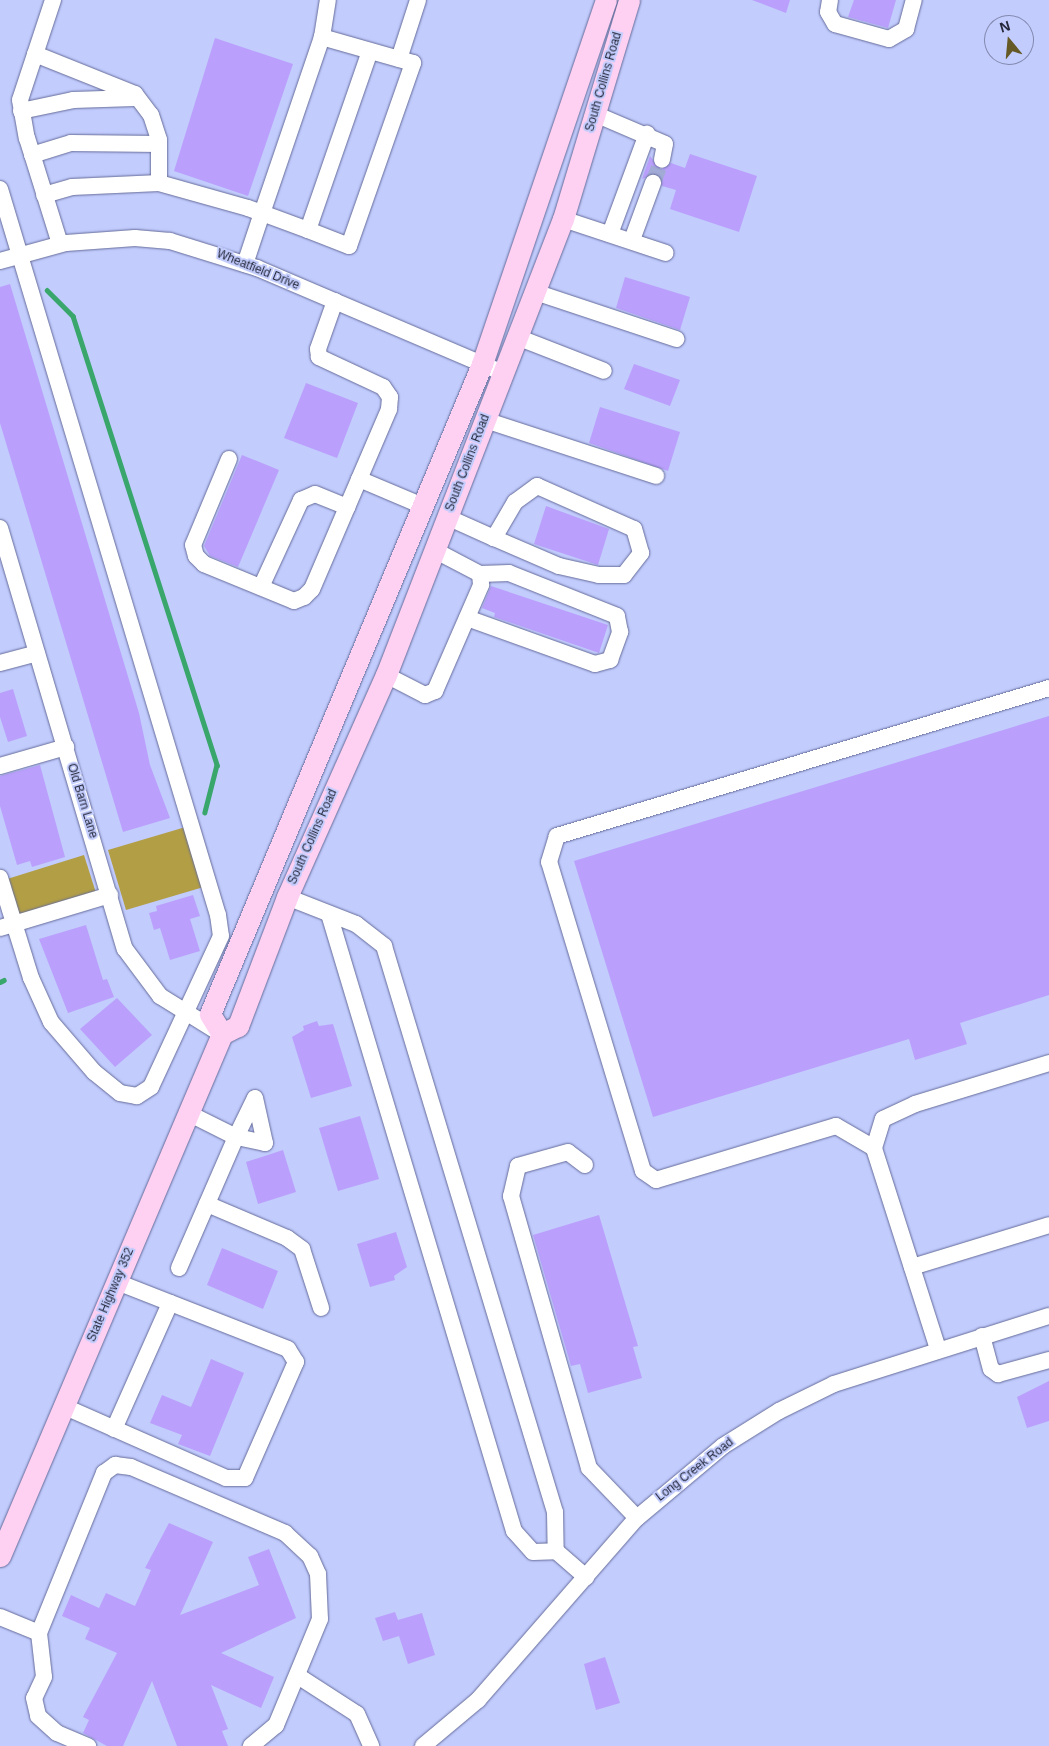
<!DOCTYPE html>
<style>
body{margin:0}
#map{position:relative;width:1049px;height:1746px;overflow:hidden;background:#c2ccfd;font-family:Arial,sans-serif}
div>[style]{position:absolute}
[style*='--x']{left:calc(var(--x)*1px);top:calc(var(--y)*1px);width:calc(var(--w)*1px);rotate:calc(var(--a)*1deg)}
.green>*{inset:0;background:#b29e45}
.stream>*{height:4.5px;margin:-2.25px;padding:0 2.25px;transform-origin:2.25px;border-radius:2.25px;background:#39a66c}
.building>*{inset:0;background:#baa0fc}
.minor-tunnel>*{height:16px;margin-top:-8px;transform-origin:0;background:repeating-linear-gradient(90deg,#a2abd6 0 16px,transparent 0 24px)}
.roads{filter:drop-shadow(0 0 1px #656c99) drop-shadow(0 0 1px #656c99)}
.minor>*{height:16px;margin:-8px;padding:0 8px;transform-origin:8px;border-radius:8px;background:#fff}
.major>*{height:21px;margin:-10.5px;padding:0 10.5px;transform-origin:10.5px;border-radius:10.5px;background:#fed0f2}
span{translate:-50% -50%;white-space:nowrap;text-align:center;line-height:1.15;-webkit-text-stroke:4px #c2ccfd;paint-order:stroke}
.street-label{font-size:12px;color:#24273a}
.north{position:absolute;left:984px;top:15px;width:50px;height:50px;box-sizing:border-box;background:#c2ccfd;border:1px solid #838aaf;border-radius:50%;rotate:343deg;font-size:14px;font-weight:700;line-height:20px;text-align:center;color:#24273a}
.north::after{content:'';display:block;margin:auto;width:18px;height:22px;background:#655926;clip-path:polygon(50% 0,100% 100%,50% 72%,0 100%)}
</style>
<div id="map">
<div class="green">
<div style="clip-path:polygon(189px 826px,207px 886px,126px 910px,108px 850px)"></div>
<div style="clip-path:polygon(84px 855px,96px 893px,16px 918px,4px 880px)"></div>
</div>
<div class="stream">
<div style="--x:47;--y:290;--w:37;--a:45"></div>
<div style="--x:73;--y:316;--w:472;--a:72.2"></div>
<div style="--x:217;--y:765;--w:49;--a:104.3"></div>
<div style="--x:0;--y:982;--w:4;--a:-27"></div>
</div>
<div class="building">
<div style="clip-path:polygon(752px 0,790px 0,786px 13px)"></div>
<div style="clip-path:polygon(854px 0,896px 0,888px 28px,848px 17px)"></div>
<div style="clip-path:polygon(215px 38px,293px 64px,248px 196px,174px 171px)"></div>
<div style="clip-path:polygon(690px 154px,757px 176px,739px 232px,670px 209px,676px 190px,662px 186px,656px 174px,642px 179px,650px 156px,661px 170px,671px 163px,685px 168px)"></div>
<div style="clip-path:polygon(625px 277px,690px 297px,680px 330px,616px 308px)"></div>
<div style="clip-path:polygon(10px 284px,139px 713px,150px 765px,170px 818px,123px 832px,0 423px,0 287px)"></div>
<div style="clip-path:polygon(634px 364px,680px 380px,670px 406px,624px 389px)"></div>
<div style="clip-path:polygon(306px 383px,358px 403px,337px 458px,284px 438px)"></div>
<div style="clip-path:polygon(600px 407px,680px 432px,668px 471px,589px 443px)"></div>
<div style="clip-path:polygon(242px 455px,279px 470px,238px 567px,210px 556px,204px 546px)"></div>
<div style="clip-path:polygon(546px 506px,609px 529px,598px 565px,534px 544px)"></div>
<div style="clip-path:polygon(491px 586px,608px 625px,599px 653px,494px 617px,495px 613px,482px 608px)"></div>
<div style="clip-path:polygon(13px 689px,27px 736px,8px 742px,0 717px,0 693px)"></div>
<div style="clip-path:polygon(1049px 716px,1049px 995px,960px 1023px,967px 1044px,915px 1060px,909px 1039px,653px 1117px,574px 861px)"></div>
<div style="clip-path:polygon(40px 765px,65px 857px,32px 867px,30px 861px,17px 865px,0 806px,0 776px)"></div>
<div style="clip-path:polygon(193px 895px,200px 916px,190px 919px,200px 951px,170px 960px,160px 928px,154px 930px,149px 913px,157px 911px,156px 906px)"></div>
<div style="clip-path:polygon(86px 925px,103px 980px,107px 979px,114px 997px,68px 1013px,39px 939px)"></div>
<div style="clip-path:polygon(117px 998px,152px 1035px,115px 1067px,80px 1029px)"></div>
<div style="clip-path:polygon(317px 1021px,319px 1026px,333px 1024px,352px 1086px,311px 1098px,292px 1037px,304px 1030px,303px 1026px)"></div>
<div style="clip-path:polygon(360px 1116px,379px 1179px,338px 1191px,319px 1128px)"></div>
<div style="clip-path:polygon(283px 1150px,296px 1192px,258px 1204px,246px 1162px)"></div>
<div style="clip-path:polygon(599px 1215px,638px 1346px,633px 1347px,642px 1378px,588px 1393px,580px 1364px,571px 1366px,533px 1235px)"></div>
<div style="clip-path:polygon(396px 1232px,407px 1267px,394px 1276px,395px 1280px,370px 1287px,357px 1244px)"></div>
<div style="clip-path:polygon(222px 1248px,278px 1271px,263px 1309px,207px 1285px)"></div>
<div style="clip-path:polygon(211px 1359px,244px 1373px,210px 1456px,178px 1444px,182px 1435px,150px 1423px,162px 1395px,191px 1407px)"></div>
<div style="clip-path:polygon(1049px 1381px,1049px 1421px,1027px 1428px,1017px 1397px)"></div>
<div style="clip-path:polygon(169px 1523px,213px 1542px,180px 1615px,259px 1585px,248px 1557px,269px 1549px,296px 1618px,221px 1653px,274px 1677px,261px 1708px,211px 1685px,228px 1729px,222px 1731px,228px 1746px,177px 1746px,152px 1681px,123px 1746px,107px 1746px,83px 1733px,89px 1720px,83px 1717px,117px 1653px,85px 1639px,90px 1628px,62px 1616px,71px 1595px,99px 1608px,106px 1593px,135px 1606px,151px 1570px,145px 1568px)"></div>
<div style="clip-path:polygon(395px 1612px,398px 1620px,422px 1613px,435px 1655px,408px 1664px,399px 1636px,383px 1641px,375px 1618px)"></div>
<div style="clip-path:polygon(605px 1657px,620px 1703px,596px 1710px,584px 1664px)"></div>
</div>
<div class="minor-tunnel">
<div style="--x:653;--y:183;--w:25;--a:-69"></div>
</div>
<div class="roads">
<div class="minor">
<div style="--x:53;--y:0;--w:105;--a:108.3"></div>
<div style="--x:20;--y:100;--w:39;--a:80"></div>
<div style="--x:27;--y:138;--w:111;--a:72.7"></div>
<div style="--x:830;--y:0;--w:12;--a:99"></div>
<div style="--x:828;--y:12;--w:14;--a:60"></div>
<div style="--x:835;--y:24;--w:56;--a:15.5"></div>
<div style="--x:889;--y:39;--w:20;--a:-30"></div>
<div style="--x:906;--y:29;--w:30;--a:-75"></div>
<div style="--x:322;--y:37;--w:37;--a:-81"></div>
<div style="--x:35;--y:54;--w:108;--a:21.8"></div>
<div style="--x:135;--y:94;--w:26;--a:53"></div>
<div style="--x:151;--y:115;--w:26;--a:72"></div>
<div style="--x:159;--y:140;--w:43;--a:90"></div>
<div style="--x:159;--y:183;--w:87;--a:177.4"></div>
<div style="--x:72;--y:187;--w:29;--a:164"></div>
<div style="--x:399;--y:59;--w:62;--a:-72.1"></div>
<div style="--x:21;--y:111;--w:53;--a:-11.9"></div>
<div style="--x:73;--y:100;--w:62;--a:-1.8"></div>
<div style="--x:595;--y:114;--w:76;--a:23.2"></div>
<div style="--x:665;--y:144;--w:16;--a:101"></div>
<div style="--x:32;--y:155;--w:41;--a:-17.1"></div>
<div style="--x:71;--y:143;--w:88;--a:0.7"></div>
<div style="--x:159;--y:183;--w:92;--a:15.7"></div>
<div style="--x:248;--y:208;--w:15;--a:20"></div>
<div style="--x:262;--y:213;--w:49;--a:20.3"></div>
<div style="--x:308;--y:230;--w:44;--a:21.3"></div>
<div style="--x:349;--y:246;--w:194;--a:-70.7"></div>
<div style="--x:413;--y:63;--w:95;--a:-164.1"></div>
<div style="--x:322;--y:37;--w:186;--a:108.8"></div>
<div style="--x:262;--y:213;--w:54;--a:108.4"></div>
<div style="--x:0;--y:189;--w:758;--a:73.29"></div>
<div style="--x:218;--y:915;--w:21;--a:82"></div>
<div style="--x:221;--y:936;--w:166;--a:114.9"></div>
<div style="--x:151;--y:1087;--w:17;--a:147"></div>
<div style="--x:137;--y:1096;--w:17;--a:-170"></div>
<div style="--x:120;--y:1093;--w:33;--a:-141"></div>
<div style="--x:94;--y:1072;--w:66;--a:-130.7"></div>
<div style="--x:51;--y:1022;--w:48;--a:-114.4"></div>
<div style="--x:31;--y:978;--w:105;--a:-107.2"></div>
<div style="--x:563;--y:219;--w:108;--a:18.3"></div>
<div style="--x:308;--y:230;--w:189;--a:-70.9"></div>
<div style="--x:610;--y:234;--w:107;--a:-69.7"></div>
<div style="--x:632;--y:240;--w:61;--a:-69.8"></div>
<div style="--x:0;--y:261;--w:68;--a:-15.3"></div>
<div style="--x:66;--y:243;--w:69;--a:-4.1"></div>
<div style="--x:135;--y:238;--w:35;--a:5"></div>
<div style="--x:170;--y:241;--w:91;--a:17.2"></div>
<div style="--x:257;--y:268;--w:267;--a:23.1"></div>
<div style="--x:535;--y:292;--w:149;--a:18.4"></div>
<div style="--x:517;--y:337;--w:93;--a:21.3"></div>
<div style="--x:485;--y:420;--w:180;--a:18.1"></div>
<div style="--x:229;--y:459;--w:93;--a:112.7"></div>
<div style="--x:193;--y:545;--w:11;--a:75"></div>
<div style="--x:196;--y:556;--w:11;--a:45"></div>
<div style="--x:204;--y:564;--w:97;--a:22.3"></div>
<div style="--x:294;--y:601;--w:11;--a:-22"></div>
<div style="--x:304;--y:597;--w:11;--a:-45"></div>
<div style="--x:312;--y:589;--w:196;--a:-66.8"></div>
<div style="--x:389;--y:409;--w:12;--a:-85"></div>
<div style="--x:390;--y:397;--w:12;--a:-125"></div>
<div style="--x:383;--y:387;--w:71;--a:-154.9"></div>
<div style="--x:319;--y:357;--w:8;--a:-97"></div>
<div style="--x:318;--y:349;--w:51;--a:-70.5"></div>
<div style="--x:359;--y:479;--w:69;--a:22.9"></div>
<div style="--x:447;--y:517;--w:51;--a:24.1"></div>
<div style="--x:494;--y:538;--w:71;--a:23.3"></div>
<div style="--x:559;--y:566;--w:41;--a:12.7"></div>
<div style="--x:599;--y:575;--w:25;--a:0"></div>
<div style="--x:624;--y:575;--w:28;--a:-52"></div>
<div style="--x:641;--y:553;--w:25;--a:-106"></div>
<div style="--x:634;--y:529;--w:106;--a:-156.1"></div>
<div style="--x:537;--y:486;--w:27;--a:144"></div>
<div style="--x:515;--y:502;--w:42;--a:120.3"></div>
<div style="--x:0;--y:528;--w:439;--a:73.5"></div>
<div style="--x:125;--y:949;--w:59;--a:53.3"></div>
<div style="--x:160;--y:996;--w:72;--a:31.9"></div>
<div style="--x:261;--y:587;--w:96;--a:-65.3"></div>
<div style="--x:301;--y:500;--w:15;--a:-23"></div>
<div style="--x:315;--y:494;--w:35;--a:22"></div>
<div style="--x:467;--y:618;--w:136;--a:19.8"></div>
<div style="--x:595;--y:664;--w:16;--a:-15"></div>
<div style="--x:610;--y:660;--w:30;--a:-70"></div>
<div style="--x:620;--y:632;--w:16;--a:-101"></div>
<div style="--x:617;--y:616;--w:116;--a:-158.3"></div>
<div style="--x:509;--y:573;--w:29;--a:178"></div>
<div style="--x:0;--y:663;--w:38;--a:-15"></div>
<div style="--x:386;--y:675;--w:44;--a:27.1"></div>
<div style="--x:425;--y:695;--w:11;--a:-22"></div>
<div style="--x:435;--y:691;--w:116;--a:-66.5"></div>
<div style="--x:481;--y:585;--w:11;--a:-95"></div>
<div style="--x:480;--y:574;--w:52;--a:-152.4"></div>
<div style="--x:0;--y:766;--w:69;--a:-16.1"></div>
<div style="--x:287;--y:897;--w:74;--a:21.4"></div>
<div style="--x:356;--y:924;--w:36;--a:38"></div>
<div style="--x:384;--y:946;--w:591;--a:73.19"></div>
<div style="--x:555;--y:1512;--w:39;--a:89"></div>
<div style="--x:556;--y:1551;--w:40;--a:41"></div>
<div style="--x:329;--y:914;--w:644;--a:73.31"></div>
<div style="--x:514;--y:1531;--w:28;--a:48"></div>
<div style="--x:533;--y:1552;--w:23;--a:-2"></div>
<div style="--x:0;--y:928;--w:115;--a:-16.7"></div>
<div style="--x:255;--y:1098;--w:46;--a:77.5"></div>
<div style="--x:265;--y:1143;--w:30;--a:-168"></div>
<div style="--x:236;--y:1137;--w:43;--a:-64"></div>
<div style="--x:874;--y:1148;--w:30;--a:-73"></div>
<div style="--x:883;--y:1119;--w:35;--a:-25"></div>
<div style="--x:915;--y:1104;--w:140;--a:-17"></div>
<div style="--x:585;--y:1165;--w:21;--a:-143"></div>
<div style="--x:568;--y:1152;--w:52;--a:164.4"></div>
<div style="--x:518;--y:1166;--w:31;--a:103"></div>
<div style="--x:511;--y:1196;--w:283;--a:74"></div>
<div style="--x:589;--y:1468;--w:69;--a:46.2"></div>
<div style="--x:207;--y:1204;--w:87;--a:23"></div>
<div style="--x:287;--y:1238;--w:19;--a:36"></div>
<div style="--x:302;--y:1249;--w:62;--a:72.1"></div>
<div style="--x:912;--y:1267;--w:143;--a:-17"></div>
<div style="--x:179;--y:1268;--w:143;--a:-66.5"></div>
<div style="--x:236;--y:1137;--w:54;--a:-153.4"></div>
<div style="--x:982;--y:1336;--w:34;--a:75"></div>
<div style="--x:991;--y:1369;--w:9;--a:36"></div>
<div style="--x:998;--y:1374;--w:53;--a:-15.4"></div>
<div style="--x:938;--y:1349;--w:211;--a:-107.7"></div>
<div style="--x:874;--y:1148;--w:44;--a:-149.9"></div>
<div style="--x:836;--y:1126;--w:188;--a:163.3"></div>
<div style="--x:656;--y:1180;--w:16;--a:-145"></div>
<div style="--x:643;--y:1171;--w:323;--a:-106.9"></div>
<div style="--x:549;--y:862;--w:27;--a:-73"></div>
<div style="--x:557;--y:836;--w:514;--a:-16.74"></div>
<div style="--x:63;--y:1406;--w:178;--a:23.8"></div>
<div style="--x:226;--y:1478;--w:19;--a:0"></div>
<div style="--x:245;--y:1478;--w:127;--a:-66.3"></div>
<div style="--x:296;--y:1362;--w:15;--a:-122"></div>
<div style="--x:288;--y:1349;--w:184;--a:-158.6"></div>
<div style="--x:114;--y:1429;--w:138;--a:-66"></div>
<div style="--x:0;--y:1617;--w:42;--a:22.3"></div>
<div style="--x:39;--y:1633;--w:44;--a:83.5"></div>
<div style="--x:44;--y:1677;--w:23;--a:115"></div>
<div style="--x:34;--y:1698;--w:18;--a:77"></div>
<div style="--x:38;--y:1716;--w:25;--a:42"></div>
<div style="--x:57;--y:1733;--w:34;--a:23"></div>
<div style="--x:39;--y:1633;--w:173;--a:-67.9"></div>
<div style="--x:104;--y:1473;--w:14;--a:-36"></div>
<div style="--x:115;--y:1465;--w:16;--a:7"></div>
<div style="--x:131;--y:1467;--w:168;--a:23.2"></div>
<div style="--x:285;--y:1533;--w:34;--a:43"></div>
<div style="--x:310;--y:1556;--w:20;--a:66"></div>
<div style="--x:318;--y:1574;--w:45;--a:87.5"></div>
<div style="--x:320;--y:1619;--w:115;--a:112.5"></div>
<div style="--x:276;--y:1725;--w:33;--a:140"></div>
<div style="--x:298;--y:1676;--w:70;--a:32.8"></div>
<div style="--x:357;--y:1714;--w:35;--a:66"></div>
<div style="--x:423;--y:1746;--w:72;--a:-39.9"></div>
<div style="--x:478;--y:1700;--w:242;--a:-48.9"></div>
<div style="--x:637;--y:1518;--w:112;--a:-39.9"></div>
<div style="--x:723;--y:1446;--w:66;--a:-32"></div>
<div style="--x:779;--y:1411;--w:61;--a:-26.1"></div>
<div style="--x:834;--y:1384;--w:225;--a:-17.6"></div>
</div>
<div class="major">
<div style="--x:222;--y:1034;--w:23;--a:-121"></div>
<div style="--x:210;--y:1014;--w:705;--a:-67.29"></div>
<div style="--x:482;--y:364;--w:385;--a:-71.2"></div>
<div style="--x:0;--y:1556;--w:567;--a:-66.96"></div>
<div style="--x:222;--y:1034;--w:18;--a:-27"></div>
<div style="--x:238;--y:1026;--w:138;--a:-69.2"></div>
<div style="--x:287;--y:897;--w:243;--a:-66"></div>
<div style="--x:386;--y:675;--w:489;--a:-68.8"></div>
<div style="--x:563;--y:219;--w:229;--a:-73.2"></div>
</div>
</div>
<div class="street-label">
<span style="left:604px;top:82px;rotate:-74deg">South Collins Road</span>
<span style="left:258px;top:270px;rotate:22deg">Wheatfield Drive</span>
<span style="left:468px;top:463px;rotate:-69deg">South Collins Road</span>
<span style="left:82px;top:801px;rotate:73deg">Old Barn Lane</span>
<span style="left:313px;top:837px;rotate:-66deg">South Collins Road</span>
<span style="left:111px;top:1295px;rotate:-67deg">State Highway 352</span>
<span style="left:695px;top:1470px;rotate:-38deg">Long Creek Road</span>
</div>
<div class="north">N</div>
</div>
